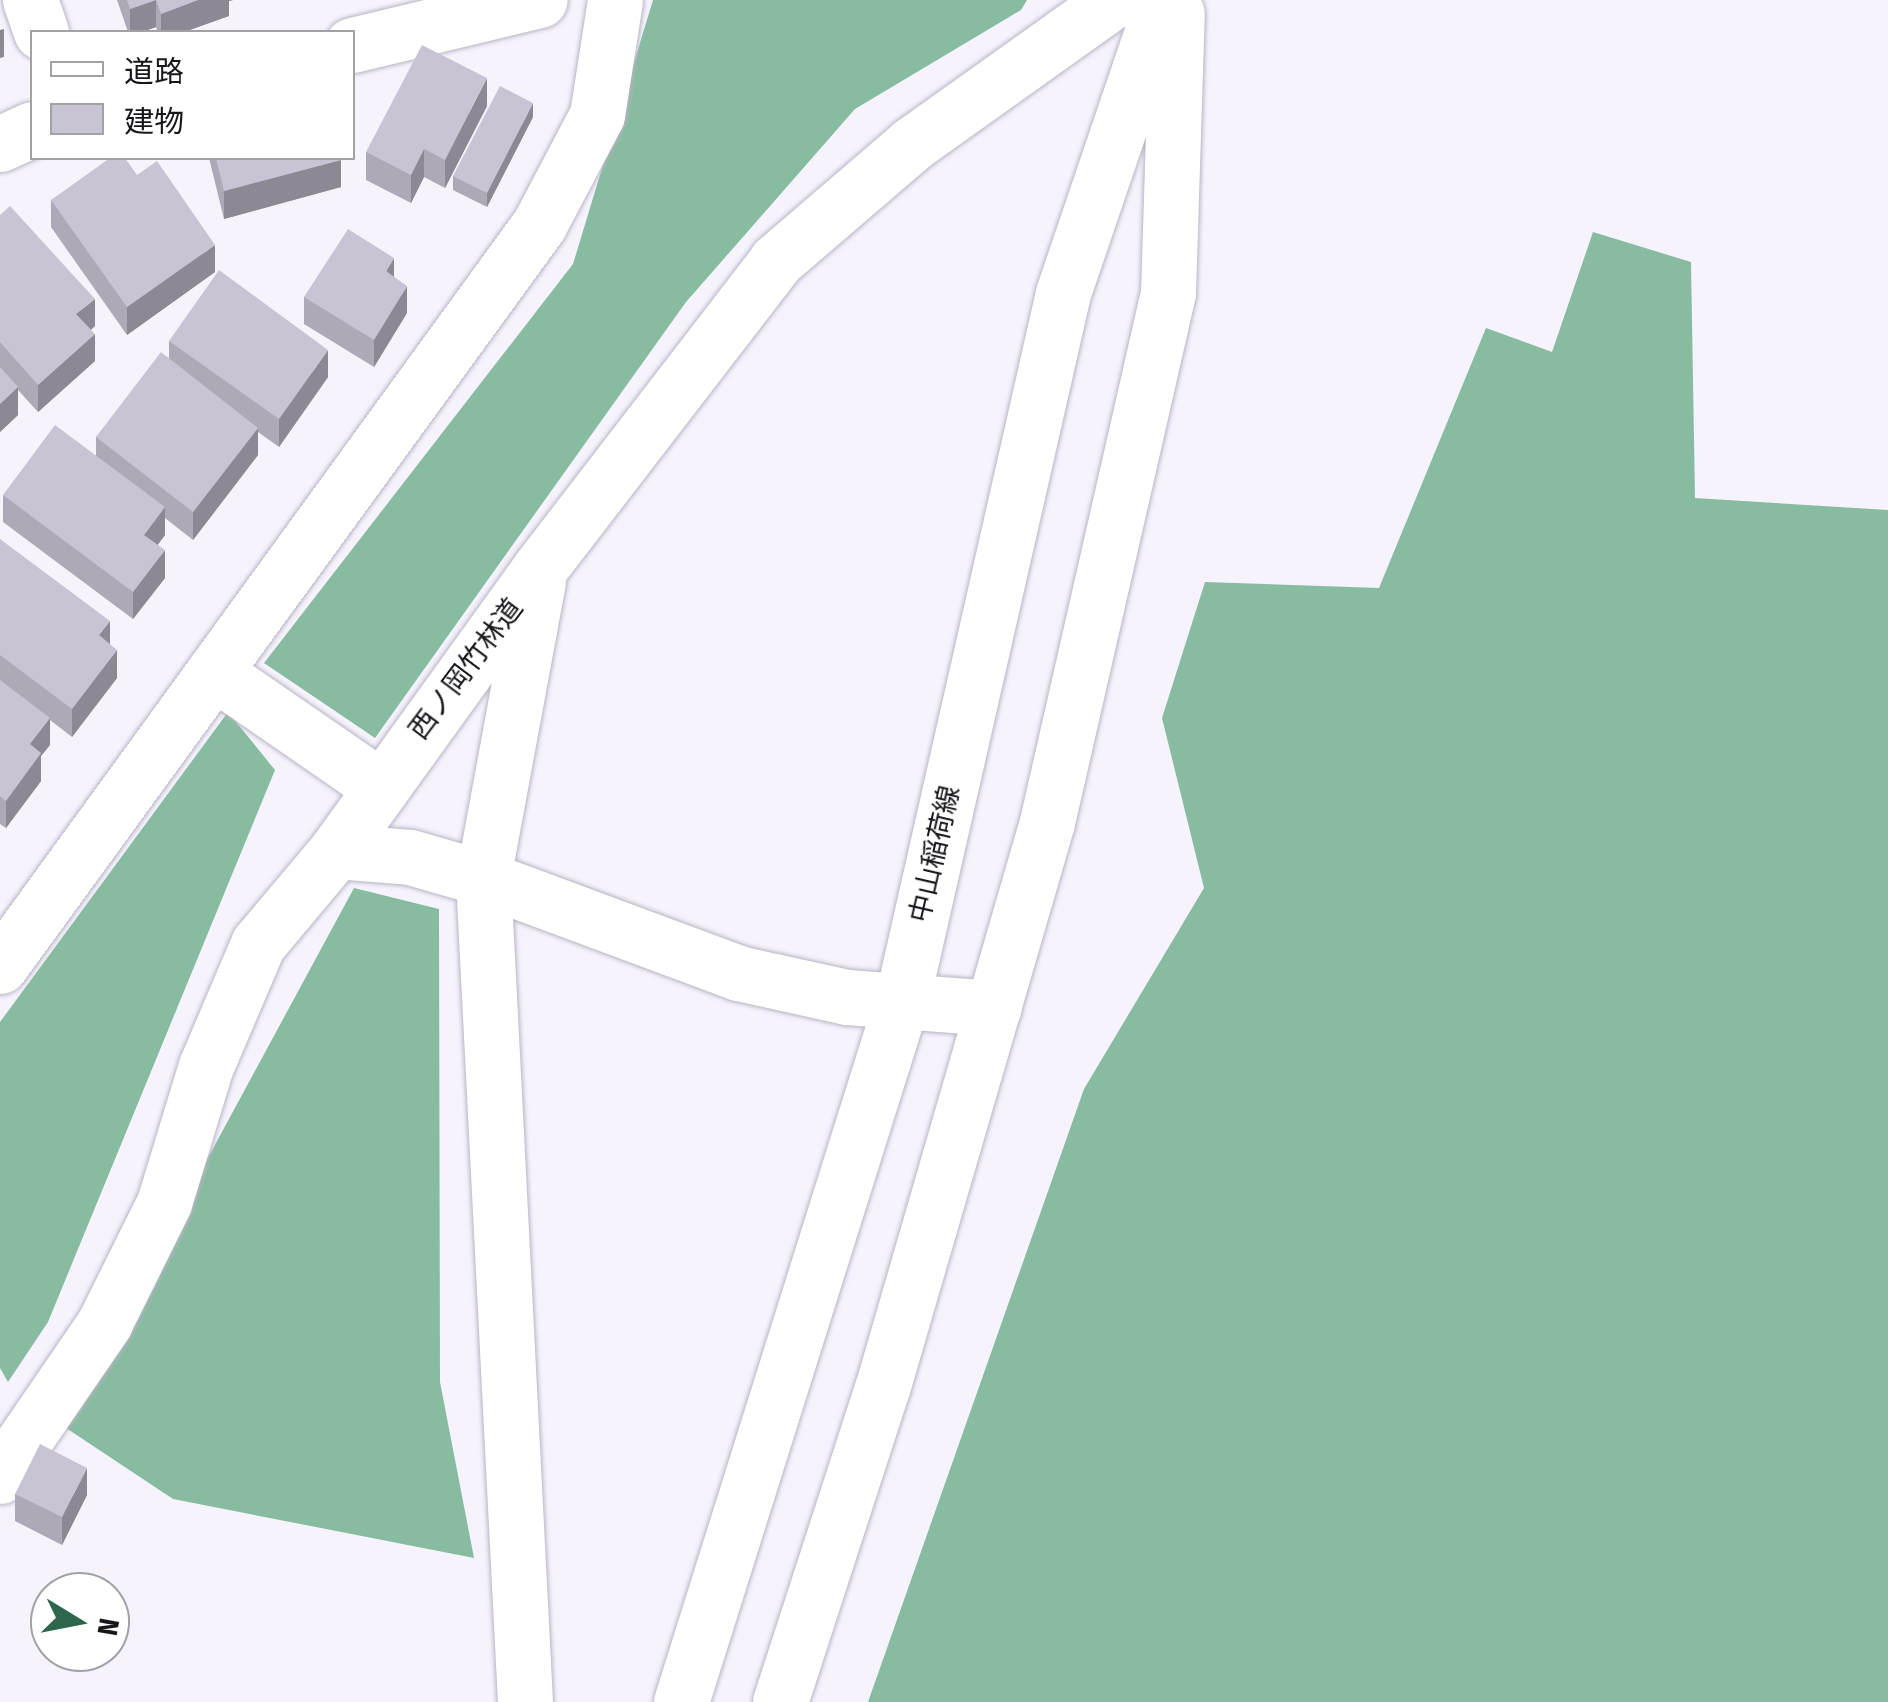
<!DOCTYPE html>
<meta charset="utf-8">
<style>
body{margin:0}
#map{position:relative;width:1888px;height:1702px;overflow:hidden;background:#f6f3fd;font-family:"Fira Sans Condensed","Noto Sans JP",sans-serif}
div>[style]{position:absolute}
[style*='--x']{left:calc(var(--x)*1px);top:calc(var(--y)*1px);width:calc(var(--w)*1px);rotate:calc(var(--a)*1deg)}
.forest>*{inset:0;background:#87bca1}
.roads{filter:drop-shadow(0 0 2px #b9b4c3) drop-shadow(0 0 2px #b9b4c3)}
.minor>*{height:55px;margin:-27.5px;padding:0 27.5px;transform-origin:27.5px;border-radius:27.5px;background:#fff}
.major>*{height:55px;margin:-27.5px;padding:0 27.5px;transform-origin:27.5px;border-radius:27.5px;background:#fff}
.wall>*{inset:0;background:#ada9b6}
.shaded-wall>*{inset:0;background:#8d8994}
.building>*{inset:0;background:#c9c4d4}
span{translate:-50% -50%;white-space:nowrap;text-align:center;line-height:1.15;-webkit-text-stroke:8px #fff;paint-order:stroke}
.street-label{font-size:28px;color:#17161b}
.legend{position:absolute;left:30px;top:30px;width:325px;height:130px;box-sizing:border-box;background:#fff;border:2px solid #a2a2a4;margin:0;padding:12px 18px;list-style:none;font-size:30px;color:#17161b}
.legend li{display:flex;align-items:center;gap:20px;height:50px}
.legend b{width:50px;border:2px solid #a2a2a4}
.north{position:absolute;left:30px;top:1572px;width:100px;height:100px;box-sizing:border-box;background:#fff;border:2px solid #a2a2a4;border-radius:50%;rotate:100deg;font-size:28px;font-weight:700;line-height:40px;text-align:center;color:#17161b}
.north::after{content:'';display:block;margin:auto;width:35px;height:45px;background:#2e664d;clip-path:polygon(50% 0,100% 100%,50% 72%,0 100%)}
</style>
<div id="map">
<div class="forest">
<div style="clip-path:polygon(653px 0,1027px 0,1021px 10px,855px 109px,686px 302px,375px 738px,264px 663px,573px 264px)"></div>
<div style="clip-path:polygon(1593px 232px,1691px 262px,1695px 498px,1888px 510px,1888px 1702px,868px 1702px,1084px 1089px,1204px 888px,1162px 718px,1205px 582px,1379px 588px,1486px 328px,1552px 352px)"></div>
<div style="clip-path:polygon(228px 712px,275px 770px,48px 1322px,8px 1382px,0 1368px,0 1022px)"></div>
<div style="clip-path:polygon(354px 888px,439px 909px,440px 1382px,474px 1558px,173px 1499px,51px 1418px,164px 1239px)"></div>
</div>
<div class="roads">
<div class="minor">
<div style="--x:30;--y:0;--w:34;--a:71"></div>
<div style="--x:352;--y:45;--w:193;--a:-13.5"></div>
<div style="--x:0;--y:144;--w:35;--a:-25"></div>
<div style="--x:214;--y:672;--w:201;--a:34.6"></div>
<div style="--x:336;--y:851;--w:74;--a:4.6"></div>
<div style="--x:410;--y:857;--w:76;--a:16"></div>
<div style="--x:483;--y:878;--w:272;--a:20.4"></div>
<div style="--x:738;--y:973;--w:112;--a:12.4"></div>
<div style="--x:847;--y:997;--w:147;--a:4.3"></div>
<div style="--x:0;--y:966;--w:916;--a:-53.97"></div>
<div style="--x:539;--y:225;--w:124;--a:-62.2"></div>
<div style="--x:597;--y:115;--w:116;--a:-81.1"></div>
<div style="--x:0;--y:1476;--w:184;--a:-55.6"></div>
<div style="--x:104;--y:1324;--w:135;--a:-63.6"></div>
<div style="--x:164;--y:1203;--w:143;--a:-73"></div>
<div style="--x:206;--y:1066;--w:133;--a:-66.9"></div>
<div style="--x:258;--y:944;--w:121;--a:-50"></div>
<div style="--x:336;--y:851;--w:349;--a:-54.2"></div>
<div style="--x:540;--y:568;--w:387;--a:-52.4"></div>
<div style="--x:776;--y:261;--w:179;--a:-40.7"></div>
<div style="--x:912;--y:144;--w:248;--a:-35.5"></div>
<div style="--x:525;--y:1702;--w:825;--a:-92.92"></div>
<div style="--x:483;--y:878;--w:302;--a:-79.5"></div>
</div>
<div class="major">
<div style="--x:681;--y:1702;--w:736;--a:-72.53"></div>
<div style="--x:902;--y:1000;--w:725;--a:-77.17"></div>
<div style="--x:1063;--y:293;--w:310;--a:-71.2"></div>
<div style="--x:780;--y:1702;--w:329;--a:-72"></div>
<div style="--x:882;--y:1389;--w:591;--a:-73.77"></div>
<div style="--x:1047;--y:822;--w:543;--a:-77.12"></div>
<div style="--x:1168;--y:293;--w:280;--a:-88.2"></div>
</div>
</div>
<div class="wall">
<div style="clip-path:polygon(117px 0,233px 0,229px 1px,229px 16px,184px 32px,158px 32px,156px 27px,142px 32px,128px 32px)"></div>
<div style="clip-path:polygon(487px 106px,445px 188px,424px 177px,411px 203px,366px 180px,366px 152px)"></div>
<div style="clip-path:polygon(533px 117px,487px 207px,453px 190px,453px 176px)"></div>
<div style="clip-path:polygon(209px 158px,340px 158px,341px 187px,224px 219px)"></div>
<div style="clip-path:polygon(137px 175px,215px 272px,127px 335px,51px 227px,51px 200px)"></div>
<div style="clip-path:polygon(0 215px,95px 326px,91px 330px,95px 361px,38px 412px,18px 390px,18px 415px,0 432px)"></div>
<div style="clip-path:polygon(394px 276px,407px 313px,374px 367px,304px 324px,304px 297px)"></div>
<div style="clip-path:polygon(169px 341px,328px 377px,279px 447px,258px 432px,258px 455px,193px 540px,165px 518px,165px 535px,158px 545px,165px 578px,133px 619px,3px 522px,3px 495px,96px 455px,96px 437px,169px 359px)"></div>
<div style="clip-path:polygon(0 539px,110px 644px,117px 678px,72px 737px,50px 720px,50px 745px,41px 756px,41px 781px,6px 828px,0 824px)"></div>
<div style="clip-path:polygon(15px 1494px,87px 1495px,62px 1545px,15px 1521px)"></div>
</div>
<div class="shaded-wall">
<div style="clip-path:polygon(156px 0,156px 27px,142px 32px,130px 32px,130px 9px)"></div>
<div style="clip-path:polygon(198px 0,233px 0,229px 1px,229px 16px,184px 32px,161px 32px,161px 14px)"></div>
<div style="clip-path:polygon(4px 29px,4px 57px,0 58px,0 30px)"></div>
<div style="clip-path:polygon(487px 78px,487px 106px,445px 188px,445px 160px)"></div>
<div style="clip-path:polygon(533px 103px,533px 117px,487px 207px,487px 193px)"></div>
<div style="clip-path:polygon(424px 149px,424px 177px,411px 203px,411px 175px)"></div>
<div style="clip-path:polygon(341px 160px,341px 187px,224px 219px,224px 191px)"></div>
<div style="clip-path:polygon(215px 245px,215px 272px,127px 335px,127px 307px)"></div>
<div style="clip-path:polygon(394px 258px,394px 286px,386px 271px)"></div>
<div style="clip-path:polygon(407px 286px,407px 313px,374px 367px,374px 340px)"></div>
<div style="clip-path:polygon(95px 299px,95px 326px,76px 342px,76px 314px)"></div>
<div style="clip-path:polygon(95px 334px,95px 361px,38px 412px,38px 385px)"></div>
<div style="clip-path:polygon(328px 350px,328px 377px,279px 447px,279px 419px)"></div>
<div style="clip-path:polygon(18px 387px,18px 415px,0 432px,0 404px)"></div>
<div style="clip-path:polygon(258px 428px,258px 455px,193px 540px,193px 512px)"></div>
<div style="clip-path:polygon(165px 507px,165px 535px,144px 562px,144px 535px)"></div>
<div style="clip-path:polygon(165px 550px,165px 578px,133px 619px,133px 592px)"></div>
<div style="clip-path:polygon(110px 621px,110px 648px,99px 635px)"></div>
<div style="clip-path:polygon(117px 650px,117px 678px,72px 737px,72px 709px)"></div>
<div style="clip-path:polygon(50px 718px,50px 745px,41px 756px,41px 781px,6px 828px,6px 801px,30px 744px)"></div>
<div style="clip-path:polygon(87px 1468px,87px 1495px,62px 1545px,62px 1517px)"></div>
</div>
<div class="building">
<div style="clip-path:polygon(127px 0,156px 0,130px 9px)"></div>
<div style="clip-path:polygon(156px 0,198px 0,161px 14px)"></div>
<div style="clip-path:polygon(422px 45px,487px 78px,445px 160px,424px 149px,411px 175px,366px 152px)"></div>
<div style="clip-path:polygon(500px 86px,533px 103px,487px 193px,453px 176px)"></div>
<div style="clip-path:polygon(110px 158px,125px 158px,137px 175px,157px 161px,215px 245px,127px 307px,51px 200px)"></div>
<div style="clip-path:polygon(216px 158px,340px 158px,341px 160px,224px 191px)"></div>
<div style="clip-path:polygon(10px 206px,95px 299px,76px 314px,95px 334px,38px 385px,0 342px,0 215px)"></div>
<div style="clip-path:polygon(348px 229px,394px 258px,386px 271px,407px 286px,374px 340px,304px 297px)"></div>
<div style="clip-path:polygon(219px 270px,328px 350px,279px 419px,169px 341px)"></div>
<div style="clip-path:polygon(161px 352px,258px 428px,193px 512px,96px 437px)"></div>
<div style="clip-path:polygon(0 367px,18px 387px,0 404px)"></div>
<div style="clip-path:polygon(55px 425px,165px 507px,144px 535px,165px 550px,133px 592px,3px 495px)"></div>
<div style="clip-path:polygon(0 539px,110px 621px,99px 635px,117px 650px,72px 709px,0 655px)"></div>
<div style="clip-path:polygon(0 680px,50px 718px,30px 744px,41px 753px,6px 801px,0 796px)"></div>
<div style="clip-path:polygon(40px 1444px,87px 1468px,62px 1517px,15px 1494px)"></div>
</div>
<div class="street-label">
<span style="left:466px;top:669px;rotate:-53deg">西ノ岡竹林道</span>
<span style="left:935px;top:854px;rotate:-77deg">中山稲荷線</span>
</div>
<ul class="legend">
<li><b style="height:12px;background:#fff"></b>道路</li>
<li><b style="height:28px;background:#c9c4d4"></b>建物</li>
</ul>
<div class="north">N</div>
</div>
